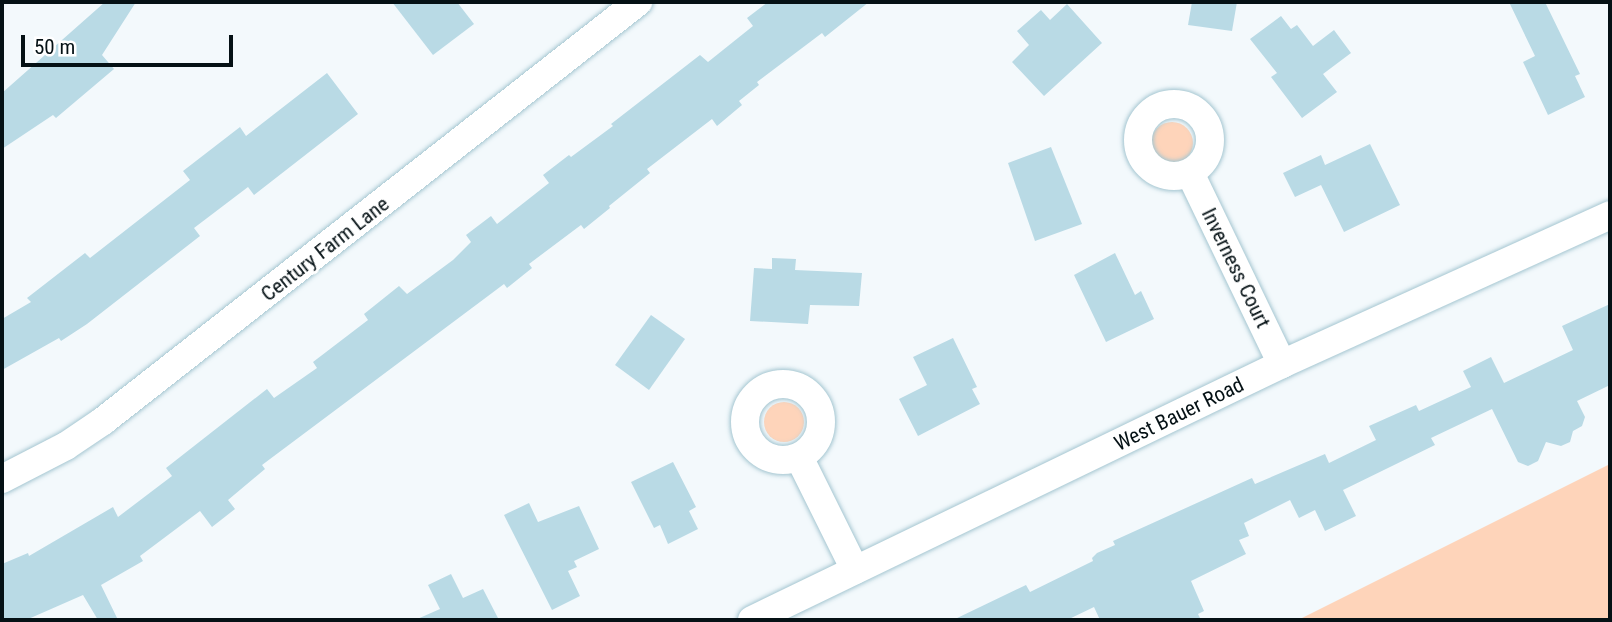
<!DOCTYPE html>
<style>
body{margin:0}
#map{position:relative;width:1612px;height:622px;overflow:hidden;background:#f3f9fc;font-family:"Roboto Condensed",sans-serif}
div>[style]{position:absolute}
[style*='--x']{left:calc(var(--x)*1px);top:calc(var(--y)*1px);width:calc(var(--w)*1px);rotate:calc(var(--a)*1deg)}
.green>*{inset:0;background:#fed4ba}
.round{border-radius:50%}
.building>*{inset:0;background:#b9dae5}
.roads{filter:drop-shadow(0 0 2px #a5c6d1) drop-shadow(0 0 2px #a5c6d1)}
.minor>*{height:28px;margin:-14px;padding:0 14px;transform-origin:14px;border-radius:14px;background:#fff}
.minor>.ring{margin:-14px;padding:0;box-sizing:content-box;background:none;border:28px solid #fff;border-radius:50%}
span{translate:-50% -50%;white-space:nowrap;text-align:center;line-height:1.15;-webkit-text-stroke:6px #fff;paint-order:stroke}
.street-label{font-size:21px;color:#051115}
.frame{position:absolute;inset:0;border:4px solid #051115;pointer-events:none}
.scale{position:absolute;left:21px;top:35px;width:212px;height:32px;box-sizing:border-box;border:4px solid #051115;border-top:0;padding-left:9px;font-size:21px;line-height:24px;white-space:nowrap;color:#051115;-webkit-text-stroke:5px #fff;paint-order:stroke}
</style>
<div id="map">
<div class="green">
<div class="round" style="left:1151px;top:122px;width:42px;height:42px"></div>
<div class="round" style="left:764px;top:402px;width:40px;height:40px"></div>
<div style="clip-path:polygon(1610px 464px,1610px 620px,1298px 620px)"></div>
</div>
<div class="building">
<div style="clip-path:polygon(105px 2px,136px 2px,102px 55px,114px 69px,56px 118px,53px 115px,2px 149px,2px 93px)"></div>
<div style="clip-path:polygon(392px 2px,457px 2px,474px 24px,433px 55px)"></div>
<div style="clip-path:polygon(768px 2px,869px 2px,825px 37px,822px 33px,757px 82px,759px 85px,739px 101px,742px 105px,717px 126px,712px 119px,647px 169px,650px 173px,609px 206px,610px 208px,584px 229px,581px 225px,529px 264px,532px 268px,507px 288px,504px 284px,484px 299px,262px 465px,265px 469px,228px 500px,235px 509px,212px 527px,200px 511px,140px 556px,143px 561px,101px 585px,118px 620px,98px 620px,83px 595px,26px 620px,2px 620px,2px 564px,28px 553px,29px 556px,113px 507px,118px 517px,172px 476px,166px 468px,267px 389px,274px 398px,317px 368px,313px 362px,368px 320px,364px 314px,399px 286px,407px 294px,453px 260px,471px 242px,466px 235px,491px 216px,497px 224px,549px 183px,543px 175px,569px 155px,571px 157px,613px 126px,611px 124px,700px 55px,708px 62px,753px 26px,747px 18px)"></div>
<div style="clip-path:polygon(1192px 2px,1237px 2px,1232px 31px,1188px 25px)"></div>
<div style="clip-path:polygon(1509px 2px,1545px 2px,1580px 74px,1575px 76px,1585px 97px,1548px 115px,1523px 62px,1535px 56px)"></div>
<div style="clip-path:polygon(1067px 4px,1102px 43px,1044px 96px,1012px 62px,1029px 45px,1017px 31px,1041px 10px,1050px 20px)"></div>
<div style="clip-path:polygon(1281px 16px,1291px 29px,1297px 25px,1313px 46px,1334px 30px,1351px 53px,1323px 74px,1337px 92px,1302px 118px,1271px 77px,1277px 73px,1250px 39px)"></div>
<div style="clip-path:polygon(327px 73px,358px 114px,254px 195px,248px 187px,194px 228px,200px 236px,87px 324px,61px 341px,59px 338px,2px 370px,2px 319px,31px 302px,27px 298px,85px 253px,90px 258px,190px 180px,183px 171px,240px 127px,246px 136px)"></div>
<div style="clip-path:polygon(1370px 144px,1400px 205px,1344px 232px,1321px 185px,1295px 197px,1283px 173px,1321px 155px,1325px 165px)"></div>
<div style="clip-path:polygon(1051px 147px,1082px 224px,1035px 241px,1008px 163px)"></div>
<div style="clip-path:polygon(1115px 253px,1135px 295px,1141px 291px,1154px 319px,1106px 342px,1074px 275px)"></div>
<div style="clip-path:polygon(772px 258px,796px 259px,795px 270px,862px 273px,859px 306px,810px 305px,808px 324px,750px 321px,754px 268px,772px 269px)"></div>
<div style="clip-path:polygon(1610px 304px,1610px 385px,1577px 401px,1585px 417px,1582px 426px,1573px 431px,1570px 442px,1561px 446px,1546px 442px,1538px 461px,1528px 466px,1518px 462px,1492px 409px,1431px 438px,1435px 445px,1343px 490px,1356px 516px,1325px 531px,1315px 510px,1299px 518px,1290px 500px,1244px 523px,1249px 536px,1239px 540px,1246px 554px,1191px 581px,1204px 611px,1198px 614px,1201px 620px,1100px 620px,1094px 607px,1067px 620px,953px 620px,1026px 585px,1030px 592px,1093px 561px,1092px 558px,1097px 553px,1115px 545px,1113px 541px,1252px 478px,1255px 484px,1325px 454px,1329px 463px,1376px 440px,1369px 426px,1416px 405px,1419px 411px,1471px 387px,1463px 371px,1491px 357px,1504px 383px,1573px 350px,1562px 326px)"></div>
<div style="clip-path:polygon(651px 315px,685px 339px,649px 390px,615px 365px)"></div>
<div style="clip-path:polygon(953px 338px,977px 387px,972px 389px,980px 404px,918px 436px,899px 399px,927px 385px,913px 357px)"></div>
<div style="clip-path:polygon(673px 462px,696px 507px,689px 511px,698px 529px,668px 544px,660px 525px,654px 528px,631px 482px)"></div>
<div style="clip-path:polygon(529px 503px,538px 522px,579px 506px,599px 549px,574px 561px,577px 567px,568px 571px,580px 596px,552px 610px,504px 515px)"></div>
<div style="clip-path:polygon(451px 574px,463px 598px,483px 589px,499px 620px,415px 620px,440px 609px,428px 585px)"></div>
</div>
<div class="roads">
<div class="minor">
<div class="ring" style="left:1138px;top:104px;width:44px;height:44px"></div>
<div style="--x:1190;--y:173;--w:212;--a:64.3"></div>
<div class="ring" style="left:745px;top:384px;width:48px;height:48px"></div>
<div style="--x:799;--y:457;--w:126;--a:63.6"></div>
<div style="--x:2;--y:479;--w:72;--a:-27.3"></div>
<div style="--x:66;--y:446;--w:45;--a:-34"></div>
<div style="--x:103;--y:421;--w:680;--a:-38.07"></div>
<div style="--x:752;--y:620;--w:589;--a:-25.78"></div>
<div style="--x:1282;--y:364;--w:360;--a:-24.4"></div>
</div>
</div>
<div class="street-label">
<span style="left:325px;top:249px;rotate:-38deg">Century Farm Lane</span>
<span style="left:1236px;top:268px;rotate:64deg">Inverness Court</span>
<span style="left:1179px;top:414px;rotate:-26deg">West Bauer Road</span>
</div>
<div class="frame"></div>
<div class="scale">50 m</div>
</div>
